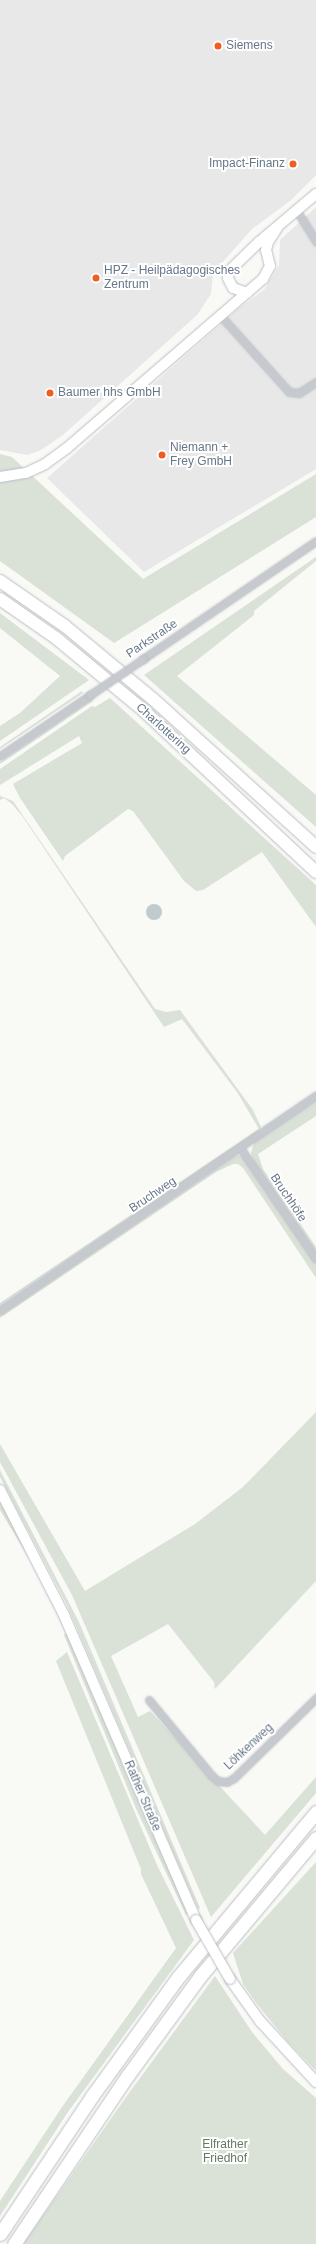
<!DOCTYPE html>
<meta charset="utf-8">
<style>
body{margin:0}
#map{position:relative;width:316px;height:2244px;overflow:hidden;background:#f9f9f6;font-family:Helvetica,sans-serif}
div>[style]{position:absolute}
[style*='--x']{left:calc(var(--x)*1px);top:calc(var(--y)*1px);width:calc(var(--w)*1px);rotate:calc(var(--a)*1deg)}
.built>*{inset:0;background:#e7e8e7}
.green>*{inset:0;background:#dae1d7}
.water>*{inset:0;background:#c0cbd0}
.round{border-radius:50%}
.roads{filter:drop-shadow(0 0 1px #babfc4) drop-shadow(0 0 1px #babfc4)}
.minor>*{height:7px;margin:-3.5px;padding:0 3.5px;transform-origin:3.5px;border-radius:3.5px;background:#c6cace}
.secondary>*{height:10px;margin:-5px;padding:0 5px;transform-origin:5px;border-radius:5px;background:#fff}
.trunk>*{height:12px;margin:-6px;padding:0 6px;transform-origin:6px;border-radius:6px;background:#fff}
.motorway>*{height:13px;margin:-6.5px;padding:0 6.5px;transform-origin:6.5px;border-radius:6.5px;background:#fff}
.bridges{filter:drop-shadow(0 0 1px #babfc4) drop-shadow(0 0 1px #babfc4)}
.minor-bridge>*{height:7px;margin:-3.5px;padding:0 3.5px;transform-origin:3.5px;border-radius:3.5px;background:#c6cace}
.secondary-bridge>*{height:10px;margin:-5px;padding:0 5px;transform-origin:5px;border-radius:5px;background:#fff}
.dots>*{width:11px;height:11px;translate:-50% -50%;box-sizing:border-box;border:2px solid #fff;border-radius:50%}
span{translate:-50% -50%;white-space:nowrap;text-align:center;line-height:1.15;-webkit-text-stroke:4px #fff;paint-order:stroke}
.poi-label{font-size:12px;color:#667789}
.left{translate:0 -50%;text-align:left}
.right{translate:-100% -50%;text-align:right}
.street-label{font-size:12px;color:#667789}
.park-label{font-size:12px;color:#657a61}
</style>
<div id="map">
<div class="built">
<div style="clip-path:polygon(0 0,316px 0,316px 175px,290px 201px,252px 229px,213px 273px,211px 294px,197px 315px,63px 435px,41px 450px,27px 455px,0 450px)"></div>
<div style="clip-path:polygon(316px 207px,316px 469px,144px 572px,47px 478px,239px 308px,264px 290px,279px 265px,280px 240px)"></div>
</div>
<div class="green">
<div style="clip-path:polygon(0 454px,12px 457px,143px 579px,316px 474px,316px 517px,114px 643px,0 561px)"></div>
<div style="clip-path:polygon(316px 557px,316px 561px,254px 611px,254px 615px,177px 676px,316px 795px,316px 827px,144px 675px)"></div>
<div style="clip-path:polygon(0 613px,89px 680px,0 741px,0 726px,20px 713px,60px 676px,0 628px)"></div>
<div style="clip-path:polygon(82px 691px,83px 693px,0 749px,0 747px)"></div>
<div style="clip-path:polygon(110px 698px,316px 885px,316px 927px,262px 852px,203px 890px,196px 891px,184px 881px,133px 811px,128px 809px,65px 856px,63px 861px,20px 798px,13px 784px,82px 743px,79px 736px,0 785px,0 769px,92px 706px,95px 707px)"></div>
<div style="clip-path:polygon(92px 699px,93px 701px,0 764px,0 762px)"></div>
<div style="clip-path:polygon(0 796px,13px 801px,155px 1009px,166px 1012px,180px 1010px,253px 1110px,261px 1127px,256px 1134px,0 1305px,0 1303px,259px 1129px,237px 1092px,182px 1019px,164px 1027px,23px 817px,12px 804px,4px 798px,0 800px)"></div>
<div style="clip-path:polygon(316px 1101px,316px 1116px,258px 1154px,263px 1169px,316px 1247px,316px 1256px,253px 1161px,251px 1153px,254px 1142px)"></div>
<div style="clip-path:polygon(237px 1155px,245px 1157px,316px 1264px,316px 1278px,243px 1168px,238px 1164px,233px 1164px,216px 1172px,0 1318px,0 1314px)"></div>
<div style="clip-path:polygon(316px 1412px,316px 1581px,215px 1689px,214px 1682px,168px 1624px,111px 1656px,138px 1717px,150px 1711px,265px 1835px,316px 1777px,316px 1793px,211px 1917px,72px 1595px,0 1462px,0 1444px,85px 1591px,195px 1524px,243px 1487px)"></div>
<div style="clip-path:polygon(0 1470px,79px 1622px,200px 1908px,198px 1909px,178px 1864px,67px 1605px,0 1477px)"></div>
<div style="clip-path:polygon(0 1499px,32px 1559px,30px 1560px,0 1510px)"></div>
<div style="clip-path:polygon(66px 1633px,188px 1914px,186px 1915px,137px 1811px,64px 1635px)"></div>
<div style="clip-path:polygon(67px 1652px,157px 1865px,194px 1940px,68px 2112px,0 2216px,0 2201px,62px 2107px,176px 1948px,141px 1874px,141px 1869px,56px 1661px)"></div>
<div style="clip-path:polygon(316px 1862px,316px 2071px,288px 2042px,257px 2004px,243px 1984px,233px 1953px)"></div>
<div style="clip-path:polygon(215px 1976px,252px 2032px,283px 2069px,316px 2098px,316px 2244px,23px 2244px,129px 2093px)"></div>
</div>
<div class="water">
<div class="round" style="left:146px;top:904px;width:16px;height:16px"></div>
</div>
<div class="roads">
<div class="minor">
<div style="--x:297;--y:211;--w:36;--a:58"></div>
<div style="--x:220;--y:315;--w:103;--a:48.1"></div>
<div style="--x:289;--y:392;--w:10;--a:6"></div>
<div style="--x:299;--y:393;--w:20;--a:-33"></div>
<div style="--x:143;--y:659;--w:209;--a:-34.3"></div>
<div style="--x:0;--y:756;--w:109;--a:-34.1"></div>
<div style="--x:241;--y:1149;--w:133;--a:55.7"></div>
<div style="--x:0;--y:1310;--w:382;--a:-34.2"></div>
<div style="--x:149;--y:1700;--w:99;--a:50.3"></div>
<div style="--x:212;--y:1776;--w:8;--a:40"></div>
<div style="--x:218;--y:1781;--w:9;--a:6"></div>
<div style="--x:227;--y:1782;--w:8;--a:-30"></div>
<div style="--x:234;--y:1778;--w:115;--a:-44.3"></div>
</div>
<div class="secondary">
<div style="--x:247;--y:293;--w:15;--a:-160"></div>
<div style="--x:233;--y:288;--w:11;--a:-117"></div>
<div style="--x:228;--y:278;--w:6;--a:-90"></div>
<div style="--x:228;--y:272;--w:43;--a:-44.1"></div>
<div style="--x:259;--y:242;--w:75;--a:-40.1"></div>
<div style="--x:0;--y:477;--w:26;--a:-9"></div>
<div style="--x:26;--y:473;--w:21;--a:-25"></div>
<div style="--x:45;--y:464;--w:27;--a:-36"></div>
<div style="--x:67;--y:448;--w:259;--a:-40.8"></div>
<div style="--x:263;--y:279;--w:15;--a:-62"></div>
<div style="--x:270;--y:266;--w:16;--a:-104"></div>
<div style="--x:266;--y:250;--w:8;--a:-76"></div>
<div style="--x:268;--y:242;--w:17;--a:-57"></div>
<div style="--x:0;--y:1490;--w:140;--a:62.9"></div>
<div style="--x:64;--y:1615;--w:332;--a:66.6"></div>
<div style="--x:230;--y:1979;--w:52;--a:54.5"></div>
<div style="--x:260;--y:2021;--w:83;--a:47.4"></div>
</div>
<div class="trunk">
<div style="--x:0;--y:581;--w:79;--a:34.7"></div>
<div style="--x:65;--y:626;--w:114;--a:39.7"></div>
<div style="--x:153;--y:699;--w:220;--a:42.2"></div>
<div style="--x:0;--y:599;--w:68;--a:34.9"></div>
<div style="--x:56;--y:638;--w:113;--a:39.6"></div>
<div style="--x:143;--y:710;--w:237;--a:43.1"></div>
</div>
<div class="motorway">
<div style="--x:0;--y:2234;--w:166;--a:-56.3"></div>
<div style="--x:92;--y:2096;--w:148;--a:-54.1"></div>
<div style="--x:179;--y:1976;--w:214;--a:-50.1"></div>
<div style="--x:14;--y:2244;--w:204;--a:-56"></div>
<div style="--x:128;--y:2075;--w:124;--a:-53.9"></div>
<div style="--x:201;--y:1975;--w:179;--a:-50"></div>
</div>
</div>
<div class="bridges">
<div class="minor-bridge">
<div style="--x:90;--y:695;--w:64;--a:-34.2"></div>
</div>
<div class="secondary-bridge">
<div style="--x:196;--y:1920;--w:68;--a:60"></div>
</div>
</div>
<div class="dots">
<div style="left:218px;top:46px;background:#f05e1f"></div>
<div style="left:293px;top:164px;background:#f05e1f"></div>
<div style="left:96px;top:278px;background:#f05e1f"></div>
<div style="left:50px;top:393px;background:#f05e1f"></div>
<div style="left:162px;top:455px;background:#f05e1f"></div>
</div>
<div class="poi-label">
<span class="left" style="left:226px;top:46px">Siemens</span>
<span class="right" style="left:285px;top:164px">Impact-Finanz</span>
<span class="left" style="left:104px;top:278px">HPZ - Heilpädagogisches<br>Zentrum</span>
<span class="left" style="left:58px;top:393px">Baumer hhs GmbH</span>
<span class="left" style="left:170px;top:455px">Niemann +<br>Frey GmbH</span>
</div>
<div class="street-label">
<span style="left:152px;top:639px;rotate:-34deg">Parkstraße</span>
<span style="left:163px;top:729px;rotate:42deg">Charlottering</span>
<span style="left:153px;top:1195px;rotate:-34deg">Bruchweg</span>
<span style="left:288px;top:1198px;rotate:56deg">Bruchhöfe</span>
<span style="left:249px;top:1747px;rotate:-43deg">Löhkenweg</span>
<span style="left:142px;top:1796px;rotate:67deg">Rather Straße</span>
</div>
<div class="park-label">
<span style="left:225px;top:2152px">Elfrather<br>Friedhof</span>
</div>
</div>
